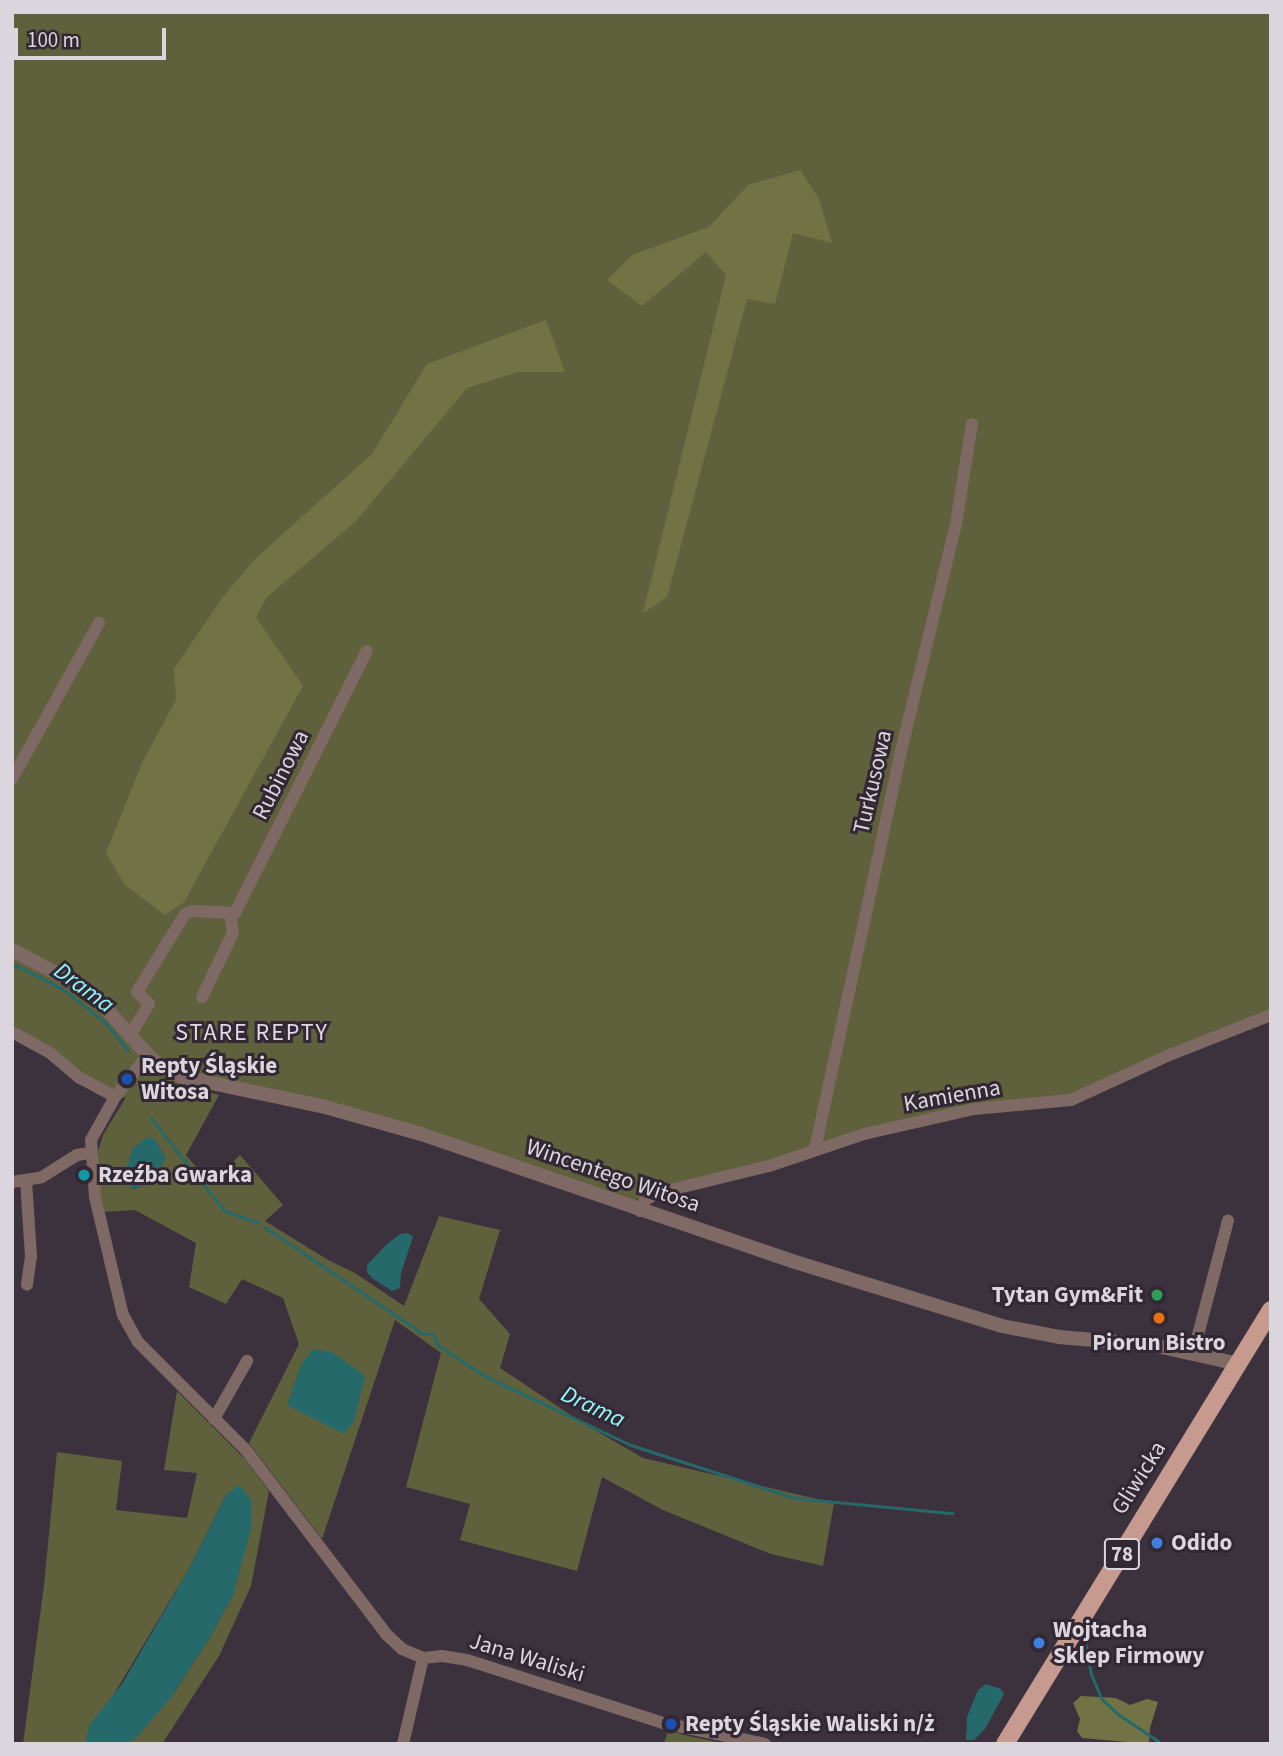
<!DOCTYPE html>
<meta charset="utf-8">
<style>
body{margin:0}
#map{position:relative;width:1283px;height:1756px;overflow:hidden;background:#3c323e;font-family:"Source Sans 3",sans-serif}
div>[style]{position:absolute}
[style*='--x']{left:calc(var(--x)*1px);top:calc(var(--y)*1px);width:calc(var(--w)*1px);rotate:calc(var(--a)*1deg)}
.green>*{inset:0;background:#5f613c}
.forest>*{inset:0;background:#717345}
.water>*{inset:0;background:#26696a}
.stream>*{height:2.5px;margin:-1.25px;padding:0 1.25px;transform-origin:1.25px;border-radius:1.25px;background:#26696a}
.minor>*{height:12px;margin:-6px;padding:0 6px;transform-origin:6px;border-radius:6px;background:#7f6964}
.tertiary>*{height:14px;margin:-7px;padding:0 7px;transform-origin:7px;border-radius:7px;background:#7f6964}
.primary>*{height:18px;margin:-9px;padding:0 9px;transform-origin:9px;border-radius:9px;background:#c79a8f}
.dots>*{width:19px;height:19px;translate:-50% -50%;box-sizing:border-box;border:4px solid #322834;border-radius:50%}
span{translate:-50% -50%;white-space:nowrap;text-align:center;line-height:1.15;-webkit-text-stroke:6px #322834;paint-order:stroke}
.shield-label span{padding:2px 5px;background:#322834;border:2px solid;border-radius:5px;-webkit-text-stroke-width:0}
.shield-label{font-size:21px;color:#dbd5dd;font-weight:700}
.street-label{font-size:23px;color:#dbd5dd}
.poi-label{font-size:23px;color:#dbd5dd;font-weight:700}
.left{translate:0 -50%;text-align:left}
.right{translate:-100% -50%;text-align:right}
.water-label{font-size:24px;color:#91f9f9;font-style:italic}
.neighbourhood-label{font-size:24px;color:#e3d6e6;letter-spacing:2px}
.frame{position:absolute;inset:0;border:14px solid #dbd5dd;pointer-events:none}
.scale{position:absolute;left:14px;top:28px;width:152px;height:32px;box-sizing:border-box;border:4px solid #dbd5dd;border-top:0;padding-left:9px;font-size:21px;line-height:24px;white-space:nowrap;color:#dbd5dd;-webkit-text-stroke:5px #322834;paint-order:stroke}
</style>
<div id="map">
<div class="green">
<div style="clip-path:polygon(evenodd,12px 12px,1271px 12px,1271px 1021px,1231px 1032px,1082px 1097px,967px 1113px,631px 1201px,206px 1079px,182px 1085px,219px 1095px,186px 1155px,211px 1185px,240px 1155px,283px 1205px,265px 1221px,328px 1260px,355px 1273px,404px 1306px,439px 1216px,500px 1230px,479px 1299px,510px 1334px,500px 1368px,581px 1422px,643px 1458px,834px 1503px,823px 1566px,771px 1554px,663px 1510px,602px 1477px,577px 1571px,460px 1540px,470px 1504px,406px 1487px,441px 1353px,395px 1320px,322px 1539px,249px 1443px,299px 1344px,283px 1298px,242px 1279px,226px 1304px,189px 1287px,196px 1243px,135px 1210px,103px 1212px,96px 1158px,103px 1135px,126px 1097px,117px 1099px,12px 1033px,12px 12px,155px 1139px,165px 1157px,162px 1165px,143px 1185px,133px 1190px,155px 1139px)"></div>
<div style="clip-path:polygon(177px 1391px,245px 1459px,269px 1491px,251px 1586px,219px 1656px,162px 1744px,124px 1744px,136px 1738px,174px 1693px,209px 1639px,233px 1595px,226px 1495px,190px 1567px,105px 1709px,90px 1724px,86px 1744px,23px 1744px,44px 1585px,57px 1452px,122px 1461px,116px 1510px,187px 1518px,197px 1473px,164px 1470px)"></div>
<div style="clip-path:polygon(668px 1730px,684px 1735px,727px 1744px,664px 1744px)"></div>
</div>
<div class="forest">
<div style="clip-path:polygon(800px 170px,819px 199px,832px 243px,793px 233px,775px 304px,747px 299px,667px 597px,643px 613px,726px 275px,706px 252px,642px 306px,607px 280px,632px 255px,709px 227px,748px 185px)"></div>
<div style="clip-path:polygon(546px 320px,565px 372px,518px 372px,467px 388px,356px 521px,267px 597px,256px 617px,303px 686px,184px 902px,165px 915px,125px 885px,106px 853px,142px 763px,176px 700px,174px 669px,223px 597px,256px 558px,372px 454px,427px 364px)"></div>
<div style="clip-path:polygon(1081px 1696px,1116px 1698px,1130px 1705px,1147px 1699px,1158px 1702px,1150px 1728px,1149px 1744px,1082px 1738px,1077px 1731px,1080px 1719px,1073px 1703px)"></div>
</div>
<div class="water">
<div style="clip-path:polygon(148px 1137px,155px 1139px,165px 1157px,162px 1165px,143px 1185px,132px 1190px,126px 1176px,127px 1166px,133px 1148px)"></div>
<div style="clip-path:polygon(408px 1233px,413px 1237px,401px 1273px,400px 1288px,392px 1291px,372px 1278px,367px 1272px,367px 1265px,387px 1244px,400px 1234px)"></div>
<div style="clip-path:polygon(313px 1349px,332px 1352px,365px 1376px,354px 1422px,344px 1434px,287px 1405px,301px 1365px)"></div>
<div style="clip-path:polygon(239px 1485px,251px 1499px,251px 1529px,233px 1595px,209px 1639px,170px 1699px,136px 1738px,124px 1744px,85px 1743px,90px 1724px,122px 1684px,190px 1567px,226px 1495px)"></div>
<div style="clip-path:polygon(986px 1684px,1001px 1689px,1004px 1694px,985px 1729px,974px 1740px,966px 1740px,967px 1717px,978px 1690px)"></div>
</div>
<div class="stream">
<div style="--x:12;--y:963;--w:57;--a:27"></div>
<div style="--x:63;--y:989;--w:55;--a:38.3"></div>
<div style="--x:106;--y:1023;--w:35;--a:51"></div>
<div style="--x:151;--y:1118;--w:119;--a:51.5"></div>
<div style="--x:225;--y:1211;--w:36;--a:19"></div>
<div style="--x:265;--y:1227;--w:189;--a:34"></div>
<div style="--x:422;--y:1333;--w:11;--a:5"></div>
<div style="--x:433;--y:1334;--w:12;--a:66"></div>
<div style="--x:438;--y:1345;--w:56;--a:33.4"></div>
<div style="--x:485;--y:1376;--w:161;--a:25.3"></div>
<div style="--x:631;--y:1445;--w:172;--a:17.9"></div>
<div style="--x:795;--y:1498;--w:158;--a:5.5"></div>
<div style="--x:1086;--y:1644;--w:29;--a:80"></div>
<div style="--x:1091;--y:1673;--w:28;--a:67"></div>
<div style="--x:1102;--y:1699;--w:22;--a:43"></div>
<div style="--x:1118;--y:1714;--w:54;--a:33.7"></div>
</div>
<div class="minor">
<div style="--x:12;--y:779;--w:179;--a:-60.9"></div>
<div style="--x:202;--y:997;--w:71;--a:-64.2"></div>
<div style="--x:233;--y:933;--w:19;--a:-99"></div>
<div style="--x:12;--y:1032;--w:43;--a:28.9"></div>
<div style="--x:50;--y:1053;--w:39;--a:40"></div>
<div style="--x:80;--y:1078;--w:40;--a:28"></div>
<div style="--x:131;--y:1034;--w:35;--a:-59"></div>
<div style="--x:149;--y:1004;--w:17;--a:-135"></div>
<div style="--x:137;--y:992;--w:92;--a:-58.4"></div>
<div style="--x:185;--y:914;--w:9;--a:-21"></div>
<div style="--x:193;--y:911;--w:42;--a:2.7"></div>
<div style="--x:235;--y:913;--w:293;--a:-63.3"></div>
<div style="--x:148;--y:1055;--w:53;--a:128.2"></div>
<div style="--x:115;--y:1097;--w:49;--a:119.2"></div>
<div style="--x:91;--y:1140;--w:57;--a:86"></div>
<div style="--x:95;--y:1197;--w:121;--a:76.7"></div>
<div style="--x:123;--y:1315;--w:31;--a:61"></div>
<div style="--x:138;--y:1342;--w:153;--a:45"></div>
<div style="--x:246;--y:1450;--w:231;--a:52.7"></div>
<div style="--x:386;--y:1634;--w:22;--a:43"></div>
<div style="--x:402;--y:1649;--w:23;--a:23"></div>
<div style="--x:423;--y:1658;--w:19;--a:-6"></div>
<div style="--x:442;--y:1656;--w:25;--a:9"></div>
<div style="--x:467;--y:1660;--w:206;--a:17.8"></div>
<div style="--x:663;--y:1723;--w:104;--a:11.6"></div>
<div style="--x:815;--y:1149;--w:407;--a:-77.8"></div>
<div style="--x:901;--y:751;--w:234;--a:-76.4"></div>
<div style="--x:956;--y:524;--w:101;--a:-80.9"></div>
<div style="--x:26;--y:1181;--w:75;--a:86.2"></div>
<div style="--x:31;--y:1256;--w:29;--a:98"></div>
<div style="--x:12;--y:1182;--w:30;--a:-9"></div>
<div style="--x:42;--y:1177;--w:41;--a:-32.2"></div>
<div style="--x:77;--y:1155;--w:13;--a:-9"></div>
<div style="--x:640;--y:1211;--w:12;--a:-66"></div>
<div style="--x:645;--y:1200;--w:15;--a:-28"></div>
<div style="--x:658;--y:1193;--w:114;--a:-13.7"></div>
<div style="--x:769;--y:1166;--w:100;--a:-18.6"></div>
<div style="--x:864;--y:1134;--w:113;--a:-12.8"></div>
<div style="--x:974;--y:1109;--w:97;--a:-5.3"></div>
<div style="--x:1071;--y:1100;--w:106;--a:-24.6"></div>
<div style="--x:1167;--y:1056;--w:112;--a:-21.5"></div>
<div style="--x:1193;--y:1354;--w:138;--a:-75.3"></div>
<div style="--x:214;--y:1419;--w:67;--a:-60.4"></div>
<div style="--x:403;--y:1744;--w:88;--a:-76.9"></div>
</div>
<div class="tertiary">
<div style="--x:12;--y:950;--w:87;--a:27.5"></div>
<div style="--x:89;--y:990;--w:88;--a:47.8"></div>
<div style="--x:148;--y:1055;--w:16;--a:43"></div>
<div style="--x:160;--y:1066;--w:25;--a:26"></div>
<div style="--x:183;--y:1077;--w:145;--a:11.9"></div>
<div style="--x:325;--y:1107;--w:100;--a:15.7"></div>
<div style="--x:421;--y:1134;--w:392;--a:18.9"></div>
<div style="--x:792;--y:1261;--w:220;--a:17.2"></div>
<div style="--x:1002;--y:1326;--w:58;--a:10.9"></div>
<div style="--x:1059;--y:1337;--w:94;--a:4.9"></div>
<div style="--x:1153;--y:1345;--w:88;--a:12.5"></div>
</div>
<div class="primary">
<div style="--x:1005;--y:1744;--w:509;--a:-58.5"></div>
</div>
<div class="dots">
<div style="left:127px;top:1079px;background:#1a4fb4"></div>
<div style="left:84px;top:1175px;background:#0f9aa8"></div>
<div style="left:1157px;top:1295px;background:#2e9e5b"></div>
<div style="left:1159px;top:1318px;background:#e8710a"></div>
<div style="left:1157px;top:1543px;background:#3f7fe0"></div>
<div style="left:1039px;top:1643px;background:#3f7fe0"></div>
<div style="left:671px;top:1724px;background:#1a4fb4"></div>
</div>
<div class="shield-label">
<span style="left:1122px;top:1554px">78</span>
</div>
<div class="street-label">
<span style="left:281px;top:775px;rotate:-63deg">Rubinowa</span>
<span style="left:873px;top:782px;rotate:-77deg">Turkusowa</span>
<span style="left:952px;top:1096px;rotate:-10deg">Kamienna</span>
<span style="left:613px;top:1176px;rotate:19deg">Wincentego Witosa</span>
<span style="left:1139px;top:1478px;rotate:-58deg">Gliwicka</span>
<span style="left:527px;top:1658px;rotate:17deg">Jana Waliski</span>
</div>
<div class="poi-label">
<span class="left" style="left:141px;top:1079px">Repty Śląskie<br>Witosa</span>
<span class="left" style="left:98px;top:1175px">Rzeźba Gwarka</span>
<span class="right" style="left:1143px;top:1295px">Tytan Gym&amp;Fit</span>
<span style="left:1159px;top:1343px">Piorun Bistro</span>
<span class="left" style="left:1171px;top:1543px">Odido</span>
<span class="left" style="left:1053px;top:1643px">Wojtacha<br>Sklep Firmowy</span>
<span class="left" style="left:685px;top:1724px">Repty Śląskie Waliski n/ż</span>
</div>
<div class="water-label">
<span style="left:84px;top:988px;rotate:36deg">Drama</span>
<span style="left:593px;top:1407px;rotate:25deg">Drama</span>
</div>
<div class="neighbourhood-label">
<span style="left:252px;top:1033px">STARE REPTY</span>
</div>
<div class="frame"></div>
<div class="scale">100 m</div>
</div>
